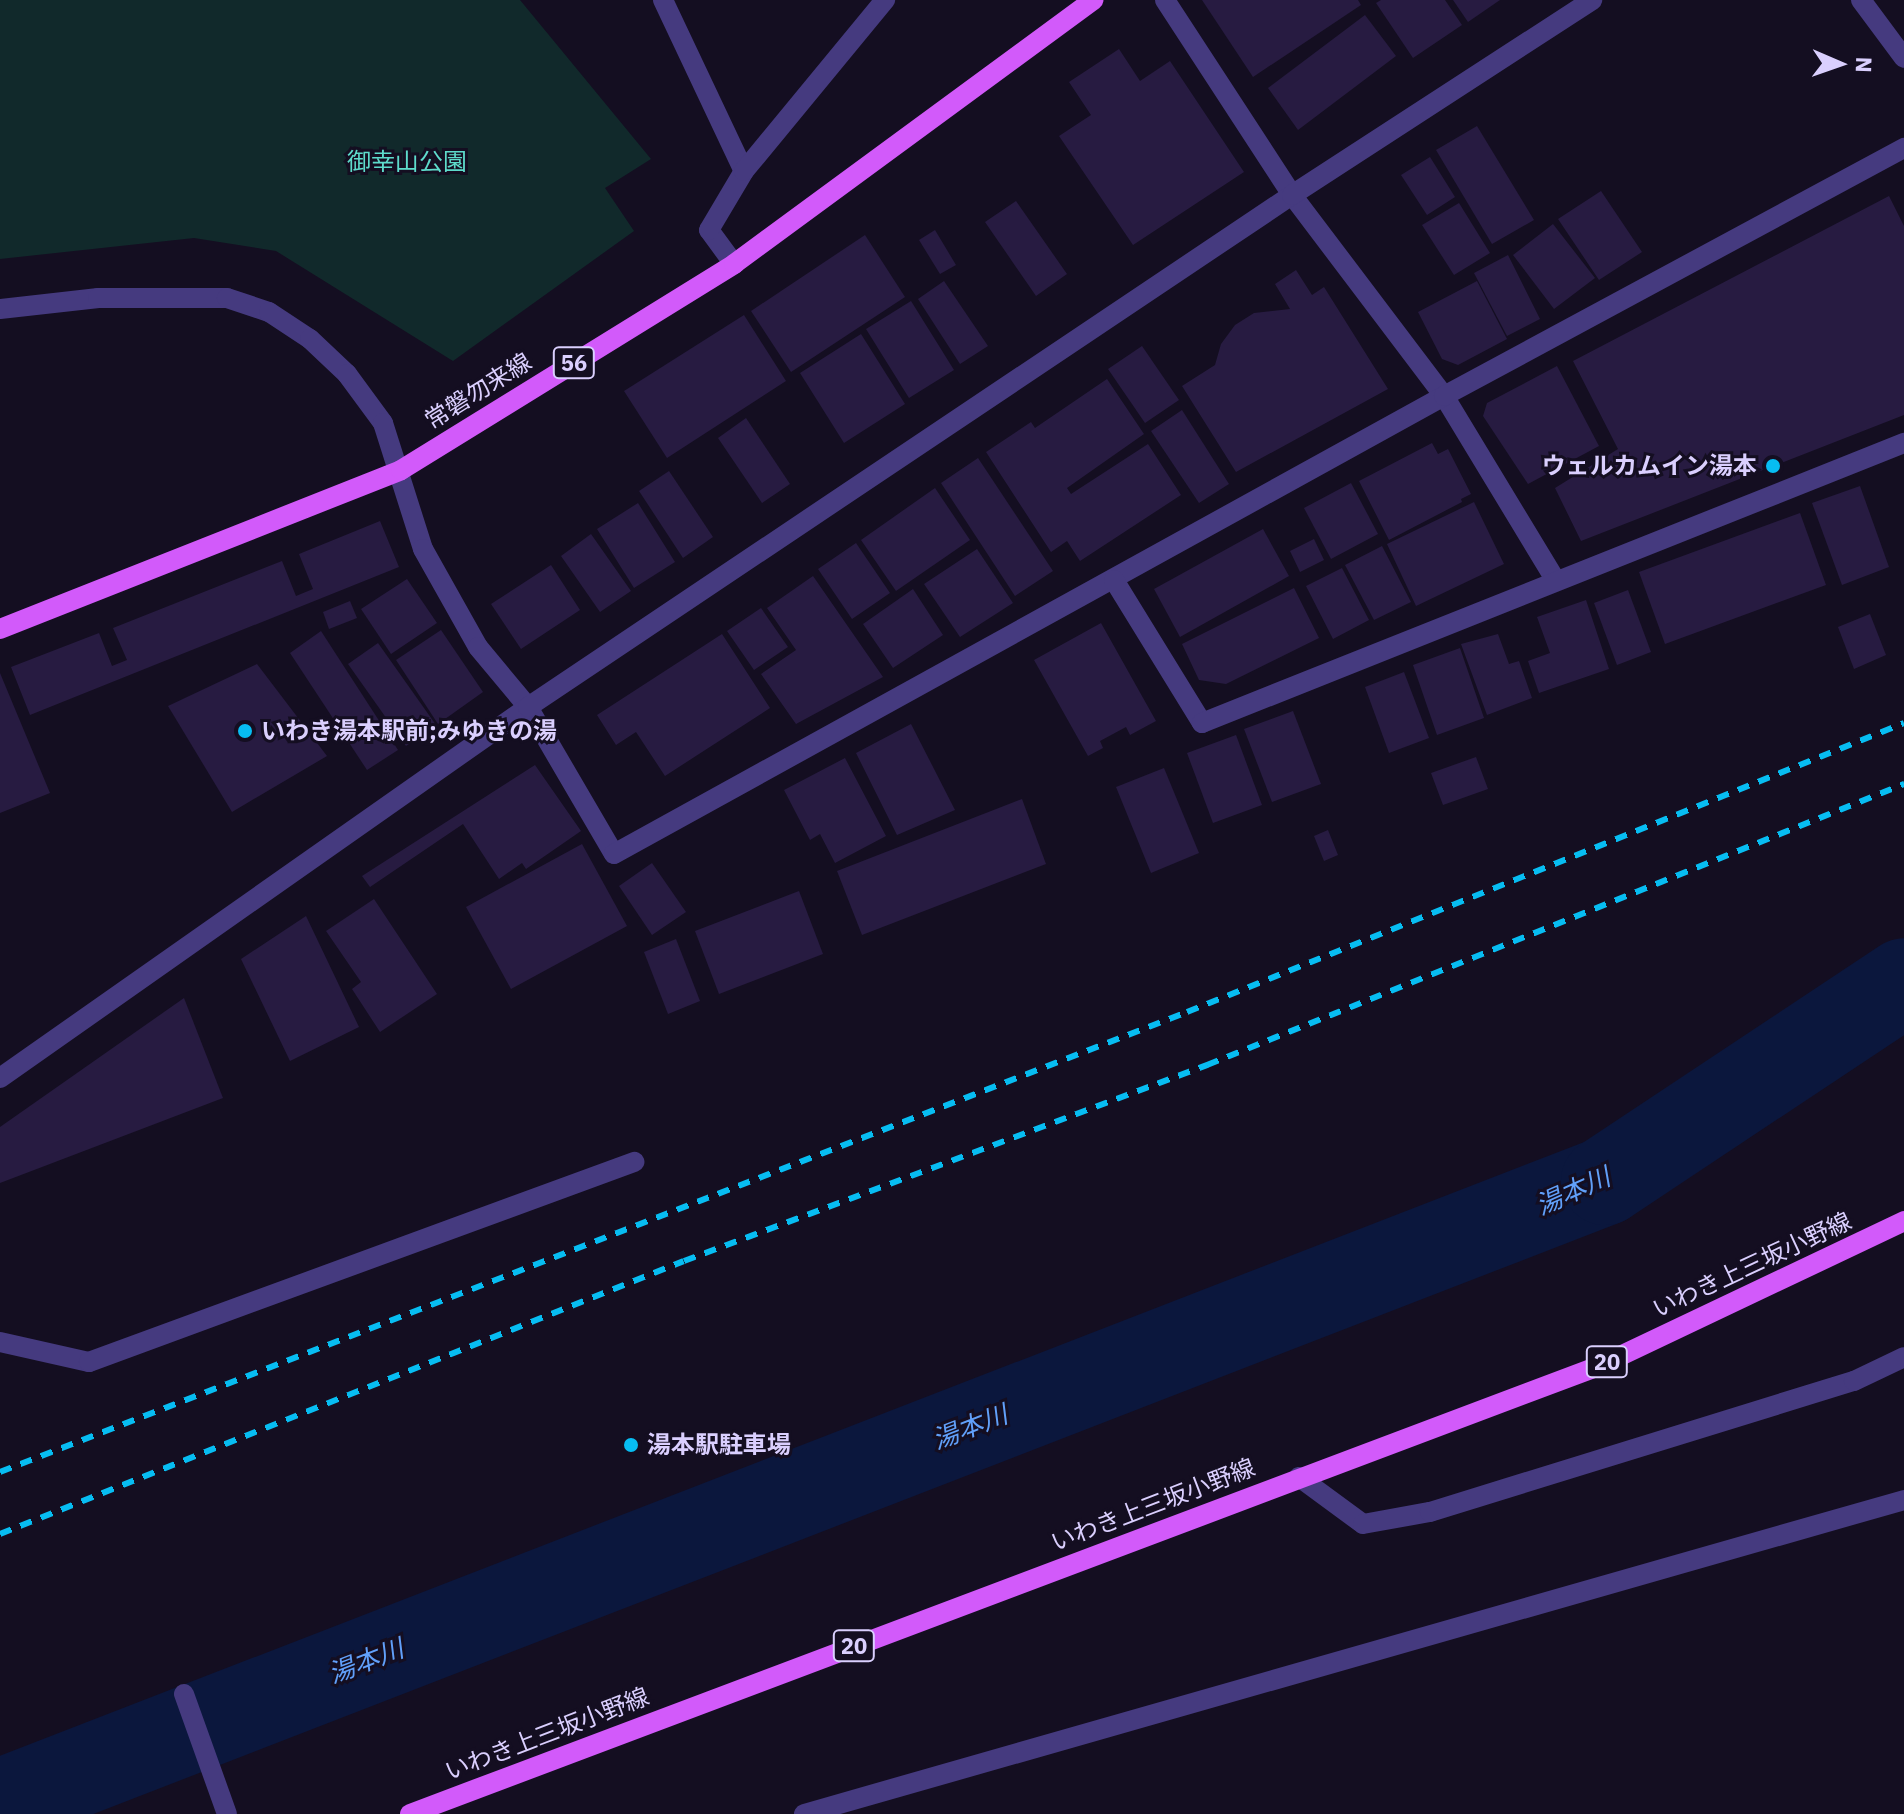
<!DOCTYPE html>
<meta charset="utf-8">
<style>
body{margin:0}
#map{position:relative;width:1904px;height:1814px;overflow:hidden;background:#140e21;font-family:"IBM Plex Sans","Noto Sans JP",sans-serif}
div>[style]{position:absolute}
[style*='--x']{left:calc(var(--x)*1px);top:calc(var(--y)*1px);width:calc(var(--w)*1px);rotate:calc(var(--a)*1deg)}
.green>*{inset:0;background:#11292b}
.river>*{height:88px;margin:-44px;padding:0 44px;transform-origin:44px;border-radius:44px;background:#0b173d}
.building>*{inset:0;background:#271b41}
.lane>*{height:20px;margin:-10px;padding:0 10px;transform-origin:10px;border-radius:10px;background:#453a7f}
.street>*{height:20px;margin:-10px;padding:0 10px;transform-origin:10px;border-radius:10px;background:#453a7f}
.primary>*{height:20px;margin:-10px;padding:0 10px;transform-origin:10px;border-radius:10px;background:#d25afa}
.rail>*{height:6px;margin-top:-3px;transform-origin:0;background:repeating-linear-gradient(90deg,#07bdf2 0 12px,transparent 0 22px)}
.dots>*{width:22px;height:22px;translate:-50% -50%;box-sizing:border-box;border:4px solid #140e21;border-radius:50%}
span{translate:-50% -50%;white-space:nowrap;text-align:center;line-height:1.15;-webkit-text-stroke:6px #140e21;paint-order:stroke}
.shield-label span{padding:2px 6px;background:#140e21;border:2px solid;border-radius:6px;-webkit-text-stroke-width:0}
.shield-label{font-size:22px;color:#dacffe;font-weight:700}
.park-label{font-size:24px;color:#5edbcb}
.street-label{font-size:24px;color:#dacffe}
.poi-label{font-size:24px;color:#dacffe;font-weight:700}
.right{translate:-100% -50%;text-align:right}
.left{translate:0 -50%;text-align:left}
.water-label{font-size:26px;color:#61a0fa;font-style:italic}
.north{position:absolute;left:1800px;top:24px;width:80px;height:80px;-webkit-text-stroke:6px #140e21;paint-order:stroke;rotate:92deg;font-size:22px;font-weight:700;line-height:32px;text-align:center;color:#dacffe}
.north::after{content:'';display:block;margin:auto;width:28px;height:36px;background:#dacffe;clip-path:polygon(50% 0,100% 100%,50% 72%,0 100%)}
</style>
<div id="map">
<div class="green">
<div style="clip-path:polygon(0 0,520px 0,651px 159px,605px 188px,634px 231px,453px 361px,276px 251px,194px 238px,0 259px)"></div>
</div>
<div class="river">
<div style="--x:0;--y:1803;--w:1721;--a:-21.18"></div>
<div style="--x:1605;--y:1181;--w:359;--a:-33.6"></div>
</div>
<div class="building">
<div style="clip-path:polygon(1202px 0,1358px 0,1361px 5px,1253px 77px)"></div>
<div style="clip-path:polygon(1381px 0,1445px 0,1462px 25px,1413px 58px,1376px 3px)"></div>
<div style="clip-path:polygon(1453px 0,1500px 0,1468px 22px)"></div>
<div style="clip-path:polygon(1365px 15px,1396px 56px,1298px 130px,1268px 88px)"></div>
<div style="clip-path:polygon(1119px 49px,1140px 81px,1170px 61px,1244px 172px,1133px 245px,1059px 136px,1091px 115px,1069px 82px)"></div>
<div style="clip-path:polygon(1477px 126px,1534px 220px,1492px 244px,1436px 150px)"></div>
<div style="clip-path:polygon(1430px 157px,1455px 197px,1427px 215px,1401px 175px)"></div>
<div style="clip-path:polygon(1601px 191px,1642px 252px,1599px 280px,1558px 219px)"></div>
<div style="clip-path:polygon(1889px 196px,1904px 226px,1904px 415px,1581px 541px,1555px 488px,1618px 449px,1573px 361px)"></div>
<div style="clip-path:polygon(1016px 201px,1067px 274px,1036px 296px,985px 222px)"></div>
<div style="clip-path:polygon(1459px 203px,1490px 253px,1454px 275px,1422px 225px)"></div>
<div style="clip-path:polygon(1553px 224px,1595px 278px,1554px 309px,1513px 255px)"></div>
<div style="clip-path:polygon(935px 230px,956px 265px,940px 274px,919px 240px)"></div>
<div style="clip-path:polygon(865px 235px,905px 297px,791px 372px,751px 311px)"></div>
<div style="clip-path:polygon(1508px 255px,1540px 319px,1507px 336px,1474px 273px)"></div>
<div style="clip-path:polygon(1296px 270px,1312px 295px,1324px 287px,1388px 389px,1236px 472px,1182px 386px,1215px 365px,1221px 344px,1235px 325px,1254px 313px,1290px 309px,1275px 284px)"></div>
<div style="clip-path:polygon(944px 281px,988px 346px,960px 364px,918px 299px)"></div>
<div style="clip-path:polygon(1477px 281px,1507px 339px,1458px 365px,1442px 359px,1418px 312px)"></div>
<div style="clip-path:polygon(911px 301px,954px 370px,909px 398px,866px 329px)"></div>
<div style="clip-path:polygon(744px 315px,786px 381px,667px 458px,624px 391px)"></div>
<div style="clip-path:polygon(861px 334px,905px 404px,844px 443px,800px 373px)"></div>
<div style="clip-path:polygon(1142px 346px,1179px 400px,1145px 423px,1108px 369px)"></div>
<div style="clip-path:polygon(1557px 366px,1599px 446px,1528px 484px,1483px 416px,1487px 403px)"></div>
<div style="clip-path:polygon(1107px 379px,1144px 434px,1067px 488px,1071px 494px,1148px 444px,1181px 495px,1080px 561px,1067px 541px,1051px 552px,986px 452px,1031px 422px,1035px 428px)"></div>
<div style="clip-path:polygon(1182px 410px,1229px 484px,1199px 503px,1151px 431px)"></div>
<div style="clip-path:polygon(746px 418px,790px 484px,762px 503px,718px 438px)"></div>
<div style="clip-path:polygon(1432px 443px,1438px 454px,1448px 449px,1471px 494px,1461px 499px,1462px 502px,1389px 540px,1359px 481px)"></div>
<div style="clip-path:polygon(978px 458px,1053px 571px,1015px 596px,941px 483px)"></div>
<div style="clip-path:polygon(669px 471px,713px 537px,683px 558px,639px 491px)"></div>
<div style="clip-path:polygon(1351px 483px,1378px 534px,1331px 559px,1304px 508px)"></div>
<div style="clip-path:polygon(1860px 486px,1889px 567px,1842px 585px,1812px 503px)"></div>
<div style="clip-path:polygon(935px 488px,970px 540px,896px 591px,861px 540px)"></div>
<div style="clip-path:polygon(1474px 502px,1504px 564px,1416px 606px,1387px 544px)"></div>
<div style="clip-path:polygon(638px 503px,675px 562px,634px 588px,597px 529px)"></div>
<div style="clip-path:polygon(1800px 513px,1826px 585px,1665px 644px,1639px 572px)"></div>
<div style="clip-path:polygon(380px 521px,399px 567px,30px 715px,11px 667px,99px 633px,112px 666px,127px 660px,113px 628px,282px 561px,296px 596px,313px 589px,299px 554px)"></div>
<div style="clip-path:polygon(1263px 529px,1289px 576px,1180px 637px,1154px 589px)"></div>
<div style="clip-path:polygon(591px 534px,631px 591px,600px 612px,561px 556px)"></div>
<div style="clip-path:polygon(1314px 539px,1324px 560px,1300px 572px,1290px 551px)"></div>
<div style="clip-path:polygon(856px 543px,890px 593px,852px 619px,818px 569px)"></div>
<div style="clip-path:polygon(1382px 546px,1411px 602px,1374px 620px,1345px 565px)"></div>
<div style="clip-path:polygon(977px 549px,1013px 603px,960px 637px,924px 584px)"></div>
<div style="clip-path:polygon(551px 565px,580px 610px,521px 649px,491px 604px)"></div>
<div style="clip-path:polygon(1342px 568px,1369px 620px,1333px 639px,1306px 586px)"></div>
<div style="clip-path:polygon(813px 576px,883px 677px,796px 724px,761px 674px,796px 650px,767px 608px)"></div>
<div style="clip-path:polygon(407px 579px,437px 623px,391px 654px,361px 609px)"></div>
<div style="clip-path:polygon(1294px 588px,1319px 638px,1226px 684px,1199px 680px,1182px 644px)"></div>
<div style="clip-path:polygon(913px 589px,943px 635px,893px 668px,863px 624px)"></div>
<div style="clip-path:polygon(1628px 590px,1651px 652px,1617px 665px,1594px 603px)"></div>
<div style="clip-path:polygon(1586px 600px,1609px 669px,1539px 693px,1528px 661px,1550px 653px,1537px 617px)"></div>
<div style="clip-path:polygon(350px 601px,357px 618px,329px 629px,323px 612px)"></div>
<div style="clip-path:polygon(761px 608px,788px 647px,754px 670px,727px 631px)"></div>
<div style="clip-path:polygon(1870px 614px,1886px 655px,1854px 669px,1838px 627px)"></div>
<div style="clip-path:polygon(1101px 623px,1156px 721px,1130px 735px,1126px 727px,1100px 741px,1103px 748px,1088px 756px,1034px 660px)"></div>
<div style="clip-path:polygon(441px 630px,483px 692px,438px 724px,396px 660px)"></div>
<div style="clip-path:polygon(321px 631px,398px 750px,367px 770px,290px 653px)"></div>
<div style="clip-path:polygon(722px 634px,770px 708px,665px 776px,636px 732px,616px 745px,597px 715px)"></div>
<div style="clip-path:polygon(1498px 634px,1509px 664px,1519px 661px,1532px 698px,1487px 715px,1461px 644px)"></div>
<div style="clip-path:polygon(378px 643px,436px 725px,406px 746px,348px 664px)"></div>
<div style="clip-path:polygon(1460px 648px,1484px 718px,1437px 735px,1413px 665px)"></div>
<div style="clip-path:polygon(257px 664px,327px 756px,232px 812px,168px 706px)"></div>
<div style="clip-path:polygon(1404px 672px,1429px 738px,1389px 753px,1365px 687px)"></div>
<div style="clip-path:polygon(0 673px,50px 793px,0 813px)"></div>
<div style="clip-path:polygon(1293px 711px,1321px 784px,1272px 802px,1244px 729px)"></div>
<div style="clip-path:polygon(911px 724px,955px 810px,897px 835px,856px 753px)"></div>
<div style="clip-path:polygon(1236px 735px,1262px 805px,1213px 823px,1187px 753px)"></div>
<div style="clip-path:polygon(1476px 757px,1488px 789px,1443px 805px,1431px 773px)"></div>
<div style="clip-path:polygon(845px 758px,886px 836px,835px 863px,820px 834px,810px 840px,784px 790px)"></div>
<div style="clip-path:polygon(535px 765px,581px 831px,526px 869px,522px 863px,499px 879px,463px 824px,370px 887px,362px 876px)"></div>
<div style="clip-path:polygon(1164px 768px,1199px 853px,1151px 873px,1116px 787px)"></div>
<div style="clip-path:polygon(1022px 799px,1046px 864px,862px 935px,837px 871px)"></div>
<div style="clip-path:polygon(1328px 830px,1338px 855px,1324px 861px,1314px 836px)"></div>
<div style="clip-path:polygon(582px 844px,627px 926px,511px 989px,466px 907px)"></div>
<div style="clip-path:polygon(652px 863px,686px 912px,652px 935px,619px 886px)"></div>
<div style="clip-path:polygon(799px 891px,823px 954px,719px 994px,695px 931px)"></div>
<div style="clip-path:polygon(374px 899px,437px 994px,380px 1032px,352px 989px,361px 982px,326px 931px)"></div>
<div style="clip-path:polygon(306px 916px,359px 1027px,290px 1061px,241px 959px)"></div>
<div style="clip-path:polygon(676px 939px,700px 1001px,668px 1014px,644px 952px)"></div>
<div style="clip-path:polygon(184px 998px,223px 1098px,0 1183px,0 1127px)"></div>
</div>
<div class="lane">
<div style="--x:0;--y:1342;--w:91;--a:12.7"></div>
<div style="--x:89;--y:1362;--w:581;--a:-20.15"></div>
<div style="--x:184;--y:1694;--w:127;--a:70.3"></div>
</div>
<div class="street">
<div style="--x:663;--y:0;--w:189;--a:64.7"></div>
<div style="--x:1165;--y:0;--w:233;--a:56.9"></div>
<div style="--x:1292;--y:195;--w:252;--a:52.9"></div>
<div style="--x:1444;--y:396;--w:216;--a:58.8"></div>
<div style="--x:1861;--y:0;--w:72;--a:53.4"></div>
<div style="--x:734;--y:264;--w:42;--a:-126.3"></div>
<div style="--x:709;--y:230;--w:69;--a:-59.3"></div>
<div style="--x:744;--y:171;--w:222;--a:-50.5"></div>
<div style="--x:0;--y:309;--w:99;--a:-6.4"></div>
<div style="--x:98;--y:298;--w:129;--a:0"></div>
<div style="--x:227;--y:298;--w:44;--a:18.4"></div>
<div style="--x:269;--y:312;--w:49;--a:33.4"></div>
<div style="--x:310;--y:339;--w:51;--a:43.4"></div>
<div style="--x:347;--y:374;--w:61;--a:53.7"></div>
<div style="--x:383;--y:423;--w:132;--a:72.4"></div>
<div style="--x:423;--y:549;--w:112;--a:60.7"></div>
<div style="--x:478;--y:647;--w:78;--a:50.2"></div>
<div style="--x:528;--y:707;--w:170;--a:59.7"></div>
<div style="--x:614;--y:854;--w:948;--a:-28.89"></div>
<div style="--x:1444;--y:396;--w:523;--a:-28.33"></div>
<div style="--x:1114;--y:580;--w:168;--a:58.4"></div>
<div style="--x:1202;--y:723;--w:756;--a:-21.75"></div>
<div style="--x:0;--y:1078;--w:645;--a:-35.09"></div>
<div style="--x:528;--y:707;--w:920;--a:-33.83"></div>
<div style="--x:1292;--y:195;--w:358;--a:-33"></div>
<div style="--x:1299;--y:1477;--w:79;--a:36.3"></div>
<div style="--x:1363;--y:1524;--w:68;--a:-10.2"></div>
<div style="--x:1430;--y:1512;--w:444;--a:-17.2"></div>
<div style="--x:1854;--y:1381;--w:55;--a:-25.6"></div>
<div style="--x:804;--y:1814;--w:1144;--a:-15.93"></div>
</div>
<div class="primary">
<div style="--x:0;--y:629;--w:431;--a:-21.6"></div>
<div style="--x:401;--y:470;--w:392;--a:-31.7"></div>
<div style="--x:734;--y:264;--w:446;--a:-36.3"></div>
<div style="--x:410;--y:1814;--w:1271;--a:-20.65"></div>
<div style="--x:1599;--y:1366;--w:338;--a:-25.4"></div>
</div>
<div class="rail">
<div style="--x:0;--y:1472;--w:1273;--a:-21.18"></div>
<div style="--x:1187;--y:1012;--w:773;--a:-21.95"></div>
<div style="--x:0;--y:1534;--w:736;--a:-21.76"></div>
<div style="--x:684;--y:1261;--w:559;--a:-20.54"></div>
<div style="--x:1207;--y:1065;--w:752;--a:-21.96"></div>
</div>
<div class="dots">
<div style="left:1773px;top:466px;background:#07bdf2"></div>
<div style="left:245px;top:731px;background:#07bdf2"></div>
<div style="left:631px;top:1445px;background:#07bdf2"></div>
</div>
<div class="shield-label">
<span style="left:574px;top:363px">56</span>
<span style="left:1607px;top:1362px">20</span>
<span style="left:854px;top:1646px">20</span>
</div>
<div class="park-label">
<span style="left:407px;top:162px">御幸山公園</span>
</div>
<div class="street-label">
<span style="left:478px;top:391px;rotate:-32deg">常磐勿来線</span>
<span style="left:1752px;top:1265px;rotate:-25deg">いわき上三坂小野線</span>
<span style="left:1153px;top:1505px;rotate:-21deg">いわき上三坂小野線</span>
<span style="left:547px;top:1734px;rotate:-21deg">いわき上三坂小野線</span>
</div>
<div class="poi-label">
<span class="right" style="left:1757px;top:466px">ウェルカムイン湯本</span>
<span class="left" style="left:261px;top:731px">いわき湯本駅前;みゆきの湯</span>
<span class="left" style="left:647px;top:1445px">湯本駅駐車場</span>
</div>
<div class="water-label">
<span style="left:1573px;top:1191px;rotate:-24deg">湯本川</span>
<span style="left:970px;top:1427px;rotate:-21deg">湯本川</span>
<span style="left:366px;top:1661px;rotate:-21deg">湯本川</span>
</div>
<div class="north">N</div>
</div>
